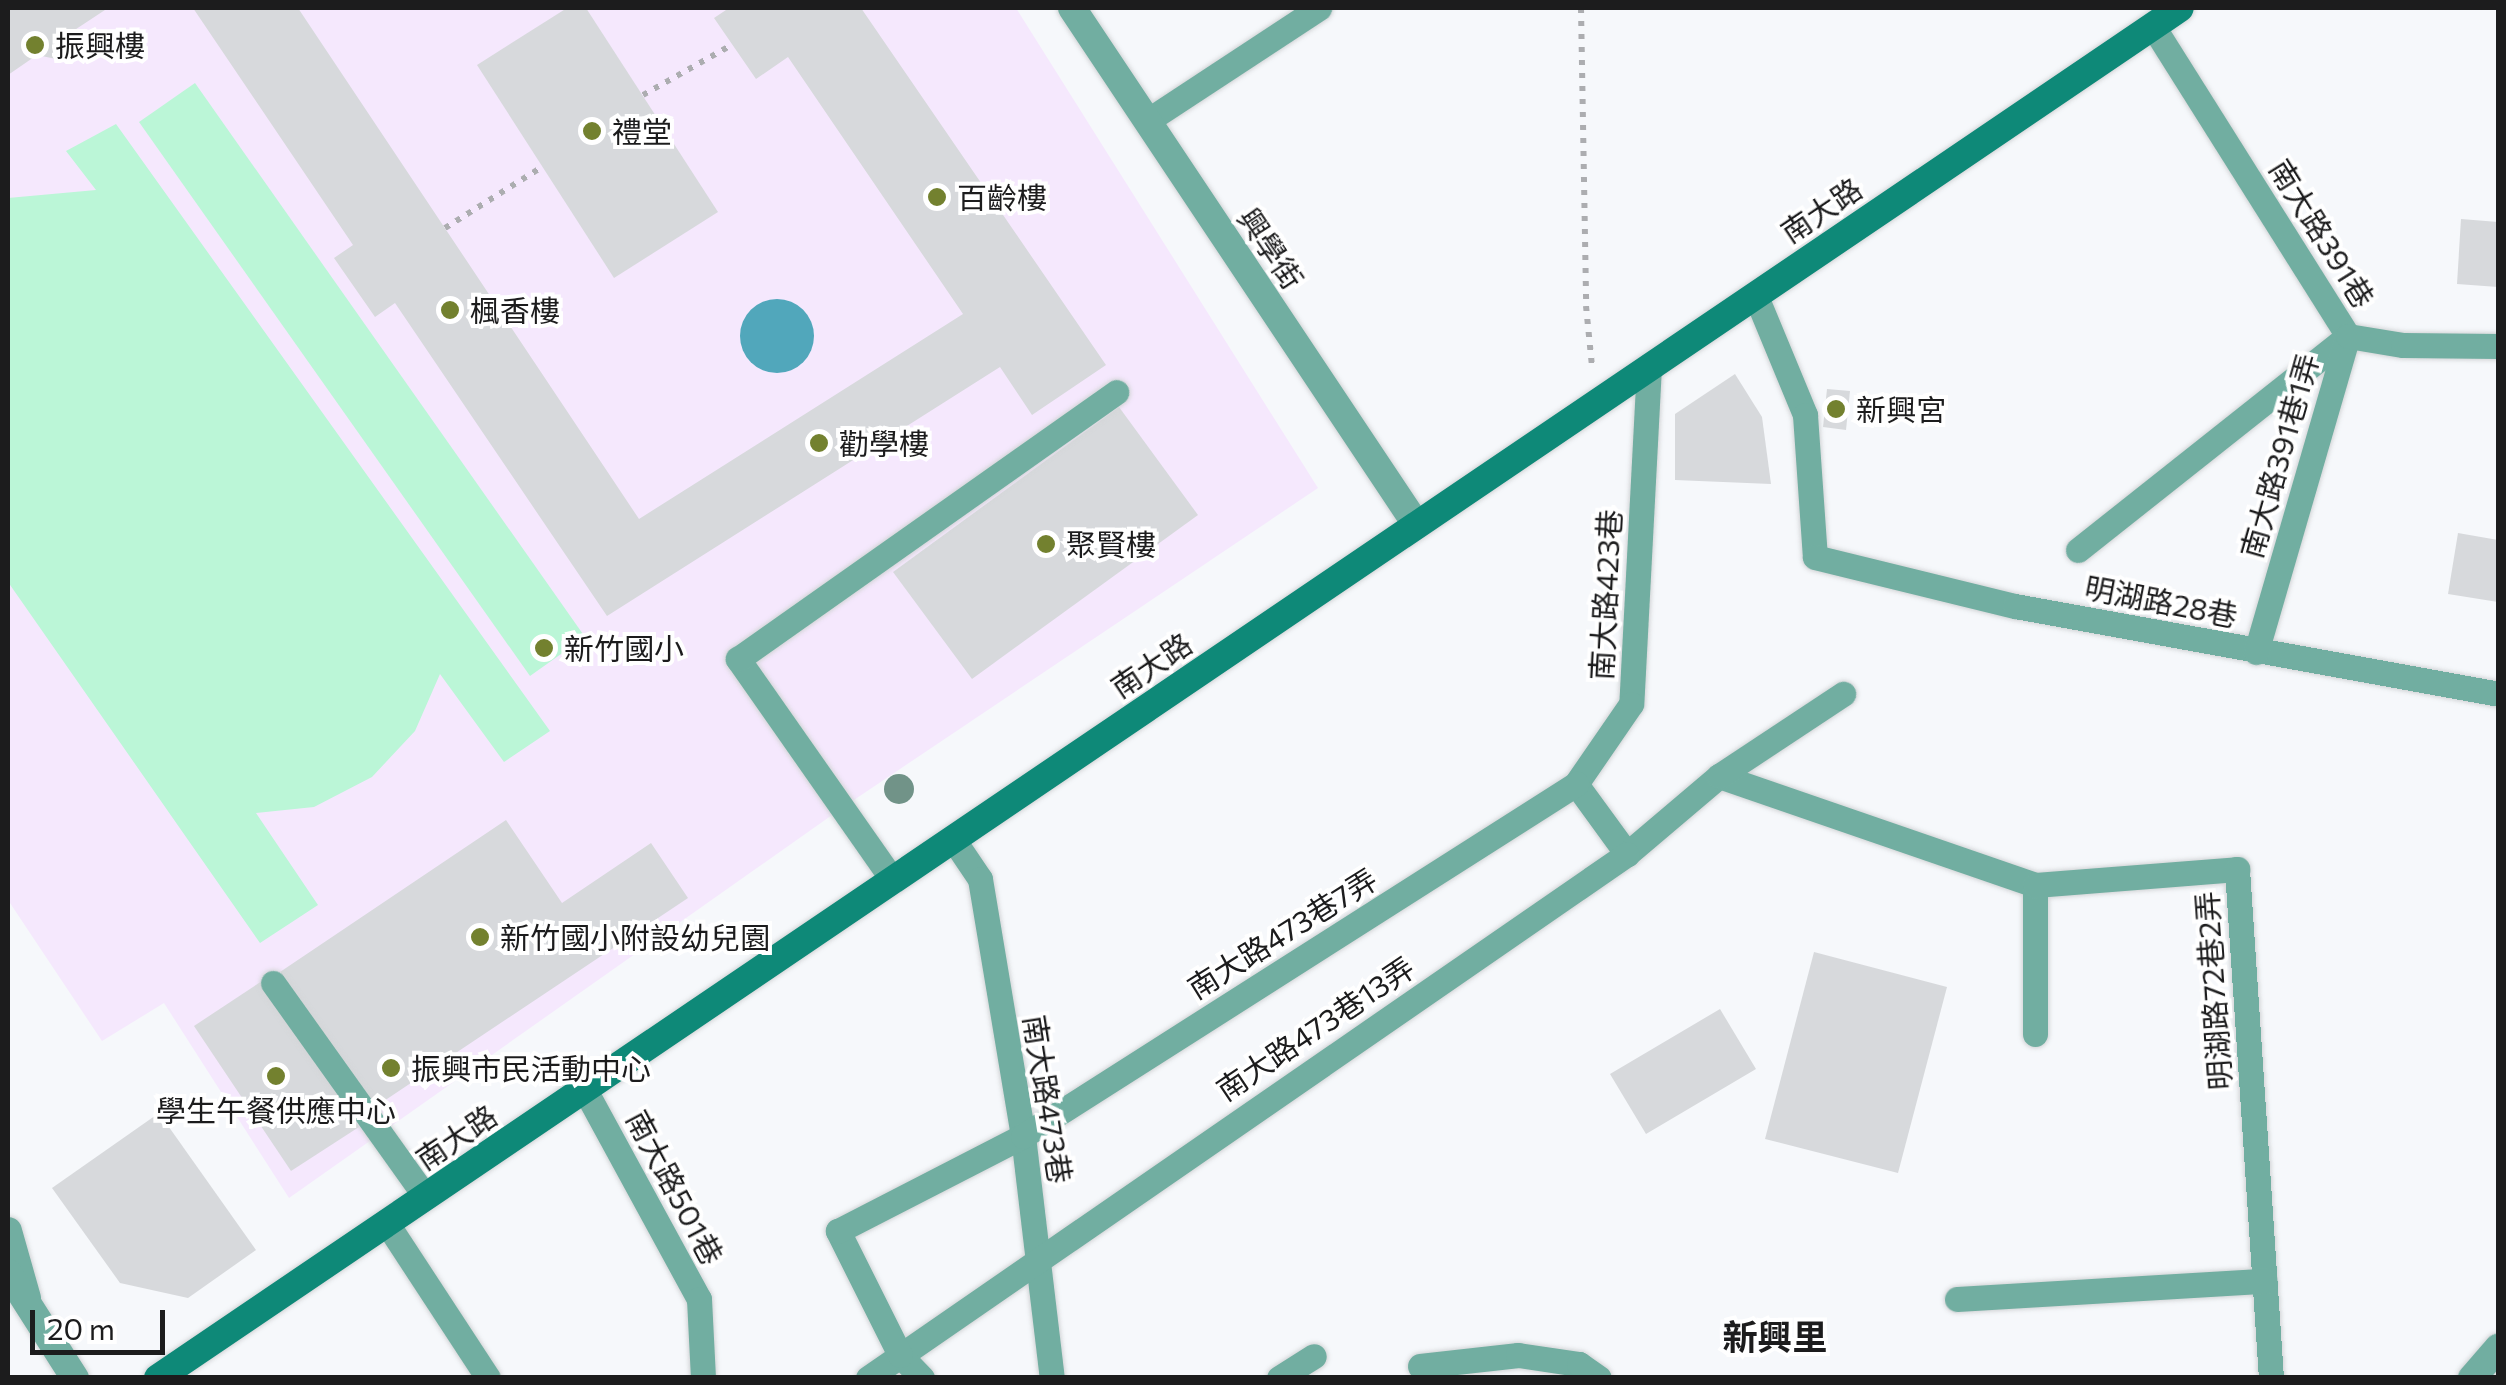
<!DOCTYPE html>
<meta charset="utf-8">
<style>
body{margin:0}
#map{position:relative;width:2506px;height:1385px;overflow:hidden;background:#f6f8fb;font-family:Commissioner,"Noto Sans TC",sans-serif}
div>[style]{position:absolute}
[style*='--x']{left:calc(var(--x)*1px);top:calc(var(--y)*1px);width:calc(var(--w)*1px);rotate:calc(var(--a)*1deg)}
.education>*{inset:0;background:#f5e8fd}
.green>*{inset:0;background:#bbf6d7}
.water>*{inset:0;background:#51a7bb}
.round{border-radius:50%}
.building>*{inset:0;background:#d7d9dc}
.path>*{height:6px;margin-top:-3px;transform-origin:0;background:repeating-linear-gradient(90deg,#acadb0 0 5px,transparent 0 13px)}
.roads{filter:drop-shadow(0 0 2px #d3d5d7) drop-shadow(0 0 2px #d3d5d7)}
.service>*{height:25px;margin:-12.5px;padding:0 12.5px;transform-origin:12.5px;border-radius:12.5px;background:#71aea1}
.minor>*{height:28px;margin:-14px;padding:0 14px;transform-origin:14px;border-radius:14px;background:#71aea1}
.tertiary>*{height:28px;margin:-14px;padding:0 14px;transform-origin:14px;border-radius:14px;background:#71aea1}
.secondary>*{height:28px;margin:-14px;padding:0 14px;transform-origin:14px;border-radius:14px;background:#0e8978}
.trees>*{width:30px;height:30px;margin:-15px;border-radius:50%;background:#719388}
.dots>*{width:28px;height:28px;translate:-50% -50%;box-sizing:border-box;border:5px solid #fff;border-radius:50%}
span{translate:-50% -50%;white-space:nowrap;text-align:center;line-height:1.15;-webkit-text-stroke:8px #fff;paint-order:stroke}
.poi-label{font-size:30px;color:#1c1c1d}
.left{translate:0 -50%;text-align:left}
.street-label{font-size:30px;color:#1c1c1d}
.quarter-label{font-size:35px;color:#1c1c1d;font-weight:700}
.frame{position:absolute;inset:0;border:10px solid #1c1c1d;pointer-events:none}
.scale{position:absolute;left:30px;top:1310px;width:135px;height:45px;box-sizing:border-box;border:5px solid #1c1c1d;border-top:0;padding-left:12px;font-size:30px;line-height:35px;white-space:nowrap;color:#1c1c1d;-webkit-text-stroke:8px #fff;paint-order:stroke}
</style>
<div id="map">
<div class="education">
<div style="clip-path:polygon(8px 8px,1016px 8px,1318px 488px,842px 808px,289px 1198px,164px 1003px,102px 1041px,8px 900px)"></div>
</div>
<div class="green">
<div style="clip-path:polygon(195px 83px,585px 637px,530px 676px,139px 122px)"></div>
<div style="clip-path:polygon(116px 124px,550px 731px,504px 762px,440px 674px,415px 731px,372px 777px,314px 807px,256px 813px,318px 905px,260px 943px,8px 582px,8px 198px,96px 190px,66px 151px)"></div>
</div>
<div class="water">
<div class="round" style="left:740px;top:299px;width:74px;height:74px"></div>
</div>
<div class="building">
<div style="clip-path:polygon(8px 8px,108px 8px,61px 39px,63px 50px,56px 59px,37px 55px,8px 75px)"></div>
<div style="clip-path:polygon(193px 8px,298px 8px,639px 519px,963px 314px,788px 57px,756px 79px,714px 18px,729px 8px,861px 8px,1106px 365px,1032px 415px,1000px 367px,607px 616px,395px 303px,375px 317px,334px 258px,353px 245px)"></div>
<div style="clip-path:polygon(567px 8px,586px 8px,718px 212px,614px 278px,477px 65px)"></div>
<div style="clip-path:polygon(2461px 219px,2498px 222px,2498px 287px,2457px 284px)"></div>
<div style="clip-path:polygon(1735px 374px,1762px 417px,1771px 484px,1675px 480px,1675px 414px)"></div>
<div style="clip-path:polygon(1827px 389px,1850px 391px,1846px 430px,1823px 427px)"></div>
<div style="clip-path:polygon(1119px 407px,1198px 515px,972px 679px,893px 572px)"></div>
<div style="clip-path:polygon(2458px 533px,2498px 540px,2498px 602px,2448px 594px)"></div>
<div style="clip-path:polygon(506px 820px,562px 903px,651px 843px,688px 898px,372px 1109px,280px 972px)"></div>
<div style="clip-path:polygon(1814px 952px,1947px 987px,1898px 1173px,1765px 1139px)"></div>
<div style="clip-path:polygon(262px 981px,359px 1127px,291px 1171px,194px 1026px)"></div>
<div style="clip-path:polygon(1720px 1009px,1756px 1069px,1646px 1134px,1610px 1074px)"></div>
<div style="clip-path:polygon(159px 1113px,256px 1250px,188px 1298px,120px 1283px,52px 1188px)"></div>
</div>
<div class="path">
<div style="--x:1581;--y:8;--w:298;--a:89"></div>
<div style="--x:1586;--y:306;--w:60;--a:84.3"></div>
<div style="--x:643;--y:95;--w:103;--a:-29.5"></div>
<div style="--x:445;--y:228;--w:115;--a:-32.2"></div>
</div>
<div class="roads">
<div class="service">
<div style="--x:1147;--y:121;--w:206;--a:-33.3"></div>
<div style="--x:1755;--y:294;--w:131;--a:67.5"></div>
<div style="--x:1805;--y:415;--w:142;--a:86"></div>
<div style="--x:1815;--y:557;--w:206;--a:13.8"></div>
<div style="--x:2015;--y:606;--w:491;--a:10.3"></div>
<div style="--x:1649;--y:366;--w:338;--a:93"></div>
<div style="--x:1631;--y:704;--w:97;--a:124.5"></div>
<div style="--x:1576;--y:784;--w:87;--a:53.9"></div>
<div style="--x:1627;--y:854;--w:121;--a:-40.3"></div>
<div style="--x:1719;--y:776;--w:334;--a:19"></div>
<div style="--x:2078;--y:550;--w:345;--a:-38.4"></div>
<div style="--x:2348;--y:336;--w:366;--a:-122.2"></div>
<div style="--x:2256;--y:652;--w:329;--a:-73.8"></div>
<div style="--x:2348;--y:336;--w:56;--a:9.3"></div>
<div style="--x:2403;--y:345;--w:95;--a:0.6"></div>
<div style="--x:1719;--y:776;--w:149;--a:-33.5"></div>
<div style="--x:953;--y:839;--w:48;--a:56"></div>
<div style="--x:980;--y:879;--w:261;--a:80.5"></div>
<div style="--x:1023;--y:1136;--w:244;--a:83.2"></div>
<div style="--x:892;--y:879;--w:269;--a:-125"></div>
<div style="--x:738;--y:659;--w:463;--a:-35.2"></div>
<div style="--x:273;--y:983;--w:262;--a:54.5"></div>
<div style="--x:2035;--y:1034;--w:149;--a:-90"></div>
<div style="--x:2035;--y:885;--w:203;--a:-4.5"></div>
<div style="--x:2237;--y:869;--w:510;--a:86.18"></div>
<div style="--x:585;--y:1090;--w:238;--a:61.4"></div>
<div style="--x:699;--y:1299;--w:79;--a:87.1"></div>
<div style="--x:386;--y:1222;--w:186;--a:56.8"></div>
<div style="--x:1957;--y:1299;--w:308;--a:-3.4"></div>
<div style="--x:1420;--y:1366;--w:99;--a:-6.4"></div>
<div style="--x:1518;--y:1355;--w:62;--a:8.4"></div>
<div style="--x:1579;--y:1364;--w:24;--a:35"></div>
<div style="--x:868;--y:1378;--w:922;--a:-34.62"></div>
<div style="--x:922;--y:1378;--w:32;--a:-134"></div>
<div style="--x:900;--y:1355;--w:139;--a:-116.6"></div>
<div style="--x:838;--y:1231;--w:208;--a:-27.2"></div>
<div style="--x:1023;--y:1136;--w:656;--a:-32.48"></div>
<div style="--x:1279;--y:1378;--w:41;--a:-32.2"></div>
</div>
<div class="minor">
<div style="--x:1072;--y:8;--w:620;--a:56.31"></div>
<div style="--x:8;--y:1231;--w:70;--a:74.2"></div>
<div style="--x:2472;--y:1378;--w:40;--a:-49"></div>
</div>
<div class="tertiary">
<div style="--x:8;--y:1273;--w:125;--a:57.5"></div>
</div>
<div class="secondary">
<div style="--x:158;--y:1378;--w:2442;--a:-34.12"></div>
</div>
</div>
<div class="trees">
<div style="left:899px;top:789px"></div>
</div>
<div class="dots">
<div style="left:35px;top:45px;background:#73812f"></div>
<div style="left:592px;top:131px;background:#73812f"></div>
<div style="left:937px;top:197px;background:#73812f"></div>
<div style="left:450px;top:310px;background:#73812f"></div>
<div style="left:1836px;top:409px;background:#73812f"></div>
<div style="left:819px;top:443px;background:#73812f"></div>
<div style="left:1046px;top:544px;background:#73812f"></div>
<div style="left:544px;top:648px;background:#73812f"></div>
<div style="left:480px;top:937px;background:#73812f"></div>
<div style="left:391px;top:1068px;background:#73812f"></div>
<div style="left:276px;top:1076px;background:#73812f"></div>
</div>
<div class="poi-label">
<span class="left" style="left:55px;top:45px">振興樓</span>
<span class="left" style="left:612px;top:131px">禮堂</span>
<span class="left" style="left:957px;top:197px">百齡樓</span>
<span class="left" style="left:470px;top:310px">楓香樓</span>
<span class="left" style="left:1856px;top:409px">新興宮</span>
<span class="left" style="left:839px;top:443px">勸學樓</span>
<span class="left" style="left:1066px;top:544px">聚賢樓</span>
<span class="left" style="left:564px;top:648px">新竹國小</span>
<span class="left" style="left:500px;top:937px">新竹國小附設幼兒園</span>
<span class="left" style="left:411px;top:1068px">振興市民活動中心</span>
<span style="left:276px;top:1110px">學生午餐供應中心</span>
</div>
<div class="street-label">
<span style="left:1821px;top:210px;rotate:-34deg">南大路</span>
<span style="left:2322px;top:233px;rotate:58deg">南大路391巷</span>
<span style="left:1271px;top:248px;rotate:56deg">興學街</span>
<span style="left:2279px;top:456px;rotate:-74deg">南大路391巷1弄</span>
<span style="left:1605px;top:595px;rotate:-87deg">南大路423巷</span>
<span style="left:2161px;top:601px;rotate:11deg">明湖路28巷</span>
<span style="left:1151px;top:665px;rotate:-34deg">南大路</span>
<span style="left:1282px;top:933px;rotate:-32deg">南大路473巷7弄</span>
<span style="left:2213px;top:991px;rotate:-94deg">明湖路72巷2弄</span>
<span style="left:1315px;top:1028px;rotate:-34deg">南大路473巷13弄</span>
<span style="left:1048px;top:1099px;rotate:81deg">南大路473巷</span>
<span style="left:456px;top:1137px;rotate:-34deg">南大路</span>
<span style="left:675px;top:1187px;rotate:62deg">南大路501巷</span>
</div>
<div class="quarter-label">
<span style="left:1775px;top:1336px">新興里</span>
</div>
<div class="frame"></div>
<div class="scale">20 m</div>
</div>
